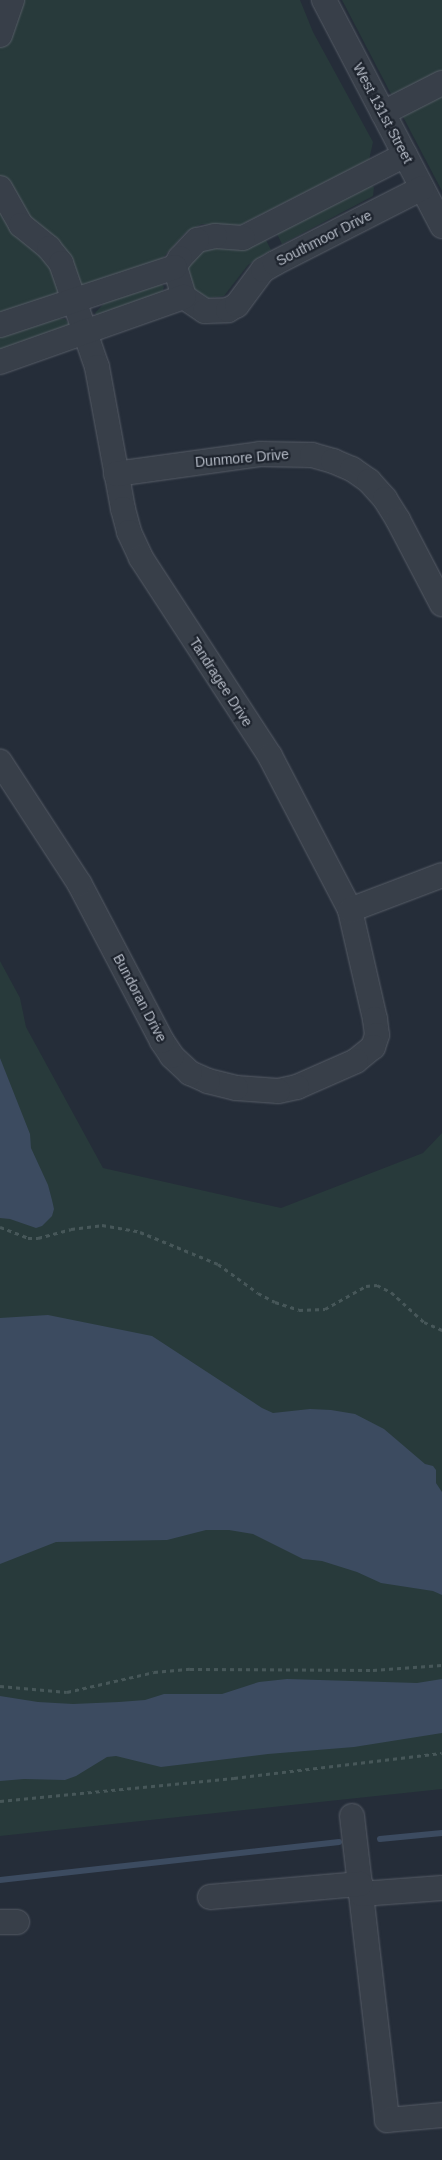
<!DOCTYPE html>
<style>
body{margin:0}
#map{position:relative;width:442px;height:2160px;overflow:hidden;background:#252d39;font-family:Helvetica,sans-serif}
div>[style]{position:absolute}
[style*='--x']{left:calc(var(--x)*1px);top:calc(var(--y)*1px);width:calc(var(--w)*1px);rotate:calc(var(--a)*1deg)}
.green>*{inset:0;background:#283a3b}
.water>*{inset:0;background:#3c4b60}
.stream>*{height:5.5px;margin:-2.75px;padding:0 2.75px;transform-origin:2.75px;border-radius:2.75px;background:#3c4b60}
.path>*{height:3px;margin-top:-1.5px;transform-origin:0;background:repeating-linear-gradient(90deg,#475759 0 4px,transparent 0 8px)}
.roads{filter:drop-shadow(0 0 1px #575d67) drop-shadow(0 0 1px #575d67)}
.minor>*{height:24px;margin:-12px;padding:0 12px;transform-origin:12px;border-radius:12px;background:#383f49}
span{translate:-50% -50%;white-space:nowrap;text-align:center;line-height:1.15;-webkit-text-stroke:4.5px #1e242e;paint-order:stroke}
.street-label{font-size:14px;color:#b4bac5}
</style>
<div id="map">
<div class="green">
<div style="clip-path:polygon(0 0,300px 0,313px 32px,373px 142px,369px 160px,238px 226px,202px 224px,186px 232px,159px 262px,0 315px)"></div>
<div style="clip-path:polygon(342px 0,442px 0,442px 191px,391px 94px)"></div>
<div style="clip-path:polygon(370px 185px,374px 187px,373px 196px,282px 244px,276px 232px)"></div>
<div style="clip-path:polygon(265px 238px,271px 250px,248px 265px,224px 296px,208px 298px,191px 287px,187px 277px,188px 265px,197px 252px,210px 246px)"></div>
<div style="clip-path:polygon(160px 282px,164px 287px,162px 293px,98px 317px,95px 313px,110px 297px)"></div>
<div style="clip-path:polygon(49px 319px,65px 319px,72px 327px,0 351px,0 334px)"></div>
<div style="clip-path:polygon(0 961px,20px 998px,26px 1027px,32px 1038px,103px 1168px,281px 1208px,423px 1153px,442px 1133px,442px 1789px,0 1836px)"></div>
</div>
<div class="water">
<div style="clip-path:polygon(0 1058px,30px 1134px,31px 1148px,48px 1185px,52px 1200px,54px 1209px,52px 1216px,42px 1226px,36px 1228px,10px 1219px,0 1218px)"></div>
<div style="clip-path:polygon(48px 1315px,152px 1336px,262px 1408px,273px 1413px,310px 1409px,331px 1410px,355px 1414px,384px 1429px,425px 1464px,433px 1466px,436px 1470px,436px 1483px,442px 1492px,442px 1595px,433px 1591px,381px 1583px,357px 1572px,322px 1561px,303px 1559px,253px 1534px,229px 1530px,206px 1530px,167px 1540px,56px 1542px,0 1564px,0 1318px)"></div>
<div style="clip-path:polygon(287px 1679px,417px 1683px,442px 1679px,442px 1733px,354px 1747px,268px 1754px,161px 1767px,116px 1756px,107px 1757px,76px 1776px,65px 1780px,24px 1779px,0 1781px,0 1696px,38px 1702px,73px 1704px,119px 1702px,145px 1700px,164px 1694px,222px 1694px,259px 1682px)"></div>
</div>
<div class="stream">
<div style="--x:380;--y:1839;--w:62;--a:-5.5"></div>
<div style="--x:0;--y:1880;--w:341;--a:-6.4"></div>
</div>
<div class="path">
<div style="--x:0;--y:1227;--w:30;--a:21"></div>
<div style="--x:28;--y:1238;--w:10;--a:0"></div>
<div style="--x:38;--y:1238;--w:34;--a:-15"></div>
<div style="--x:71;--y:1229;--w:31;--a:-7"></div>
<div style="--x:102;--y:1225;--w:39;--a:10"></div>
<div style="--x:140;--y:1232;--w:84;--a:22.3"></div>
<div style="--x:218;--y:1264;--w:49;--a:35.9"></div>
<div style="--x:258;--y:1293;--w:19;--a:28"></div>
<div style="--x:275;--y:1302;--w:25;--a:18"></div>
<div style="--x:299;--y:1310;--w:26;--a:-2"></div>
<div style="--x:325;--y:1309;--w:47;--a:-29.3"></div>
<div style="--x:366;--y:1286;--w:11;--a:-5"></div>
<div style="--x:377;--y:1285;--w:16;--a:27"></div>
<div style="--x:391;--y:1292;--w:45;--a:42.3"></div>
<div style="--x:424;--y:1322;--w:20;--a:24"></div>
<div style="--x:0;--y:1686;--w:67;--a:5.1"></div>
<div style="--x:67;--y:1692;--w:89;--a:-12.9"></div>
<div style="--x:154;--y:1672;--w:36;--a:-5"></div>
<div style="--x:190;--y:1669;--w:183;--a:0.3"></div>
<div style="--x:373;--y:1670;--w:69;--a:-4.1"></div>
<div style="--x:0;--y:1801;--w:235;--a:-5.6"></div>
<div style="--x:234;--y:1778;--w:209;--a:-6.9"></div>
</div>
<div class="roads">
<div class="minor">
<div style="--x:324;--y:0;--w:255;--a:62.4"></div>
<div style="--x:0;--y:35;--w:37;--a:-71"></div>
<div style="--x:383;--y:113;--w:66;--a:-27"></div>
<div style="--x:405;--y:155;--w:182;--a:152.9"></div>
<div style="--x:243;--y:238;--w:28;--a:-176"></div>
<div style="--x:215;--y:236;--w:18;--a:167"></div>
<div style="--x:197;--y:240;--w:25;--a:133"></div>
<div style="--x:180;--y:258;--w:10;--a:119"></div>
<div style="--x:175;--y:267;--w:31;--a:73"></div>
<div style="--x:184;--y:297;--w:25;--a:34"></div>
<div style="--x:205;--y:311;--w:23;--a:-2"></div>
<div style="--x:228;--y:310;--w:10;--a:-29"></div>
<div style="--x:237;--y:305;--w:44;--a:-53.4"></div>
<div style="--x:263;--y:270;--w:14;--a:-30"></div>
<div style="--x:275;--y:263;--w:165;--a:-27"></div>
<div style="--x:0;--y:188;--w:43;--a:60.4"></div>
<div style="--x:21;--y:225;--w:36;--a:39"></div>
<div style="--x:49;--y:248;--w:19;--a:51"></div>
<div style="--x:61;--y:263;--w:110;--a:70.9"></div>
<div style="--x:97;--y:367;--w:144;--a:79.6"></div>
<div style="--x:123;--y:509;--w:24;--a:75"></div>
<div style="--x:129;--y:532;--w:29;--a:65"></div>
<div style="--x:141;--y:558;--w:236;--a:56.9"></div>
<div style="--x:270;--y:756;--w:174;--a:62.5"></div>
<div style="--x:350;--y:910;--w:112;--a:77.1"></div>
<div style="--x:375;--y:1019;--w:16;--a:83"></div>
<div style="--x:377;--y:1035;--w:13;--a:108"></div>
<div style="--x:373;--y:1047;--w:22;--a:141"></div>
<div style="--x:356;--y:1061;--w:64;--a:156.2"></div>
<div style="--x:297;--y:1087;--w:19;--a:168"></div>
<div style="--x:278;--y:1091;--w:42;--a:-175.9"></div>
<div style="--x:236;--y:1088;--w:29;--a:-166"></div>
<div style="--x:208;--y:1081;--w:20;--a:-156"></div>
<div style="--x:190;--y:1073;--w:25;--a:-137"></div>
<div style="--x:172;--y:1056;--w:18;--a:-124"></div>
<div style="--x:162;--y:1041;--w:178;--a:-117.7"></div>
<div style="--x:79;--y:883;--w:145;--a:-123.1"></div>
<div style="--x:0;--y:325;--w:184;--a:-18.3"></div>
<div style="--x:0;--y:362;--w:195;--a:-19.5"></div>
<div style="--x:116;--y:474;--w:145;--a:-7.9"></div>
<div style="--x:260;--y:454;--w:52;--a:1.1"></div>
<div style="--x:312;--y:455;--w:22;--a:16"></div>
<div style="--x:333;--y:461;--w:21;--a:23"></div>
<div style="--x:352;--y:469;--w:21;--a:35"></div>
<div style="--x:369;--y:481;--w:24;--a:48"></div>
<div style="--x:385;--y:499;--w:25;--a:58"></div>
<div style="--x:398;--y:520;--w:95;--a:62.4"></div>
<div style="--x:350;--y:910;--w:98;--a:-20.8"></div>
<div style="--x:352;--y:1816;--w:306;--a:83.4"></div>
<div style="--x:387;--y:2120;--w:55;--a:-5.2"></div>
<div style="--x:361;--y:1894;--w:81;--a:-4.2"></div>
<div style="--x:210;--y:1897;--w:151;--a:-5"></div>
<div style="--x:0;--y:1922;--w:17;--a:0"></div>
</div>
</div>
<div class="street-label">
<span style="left:383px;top:113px;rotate:62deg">West 131st Street</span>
<span style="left:324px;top:238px;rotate:-27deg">Southmoor Drive</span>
<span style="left:242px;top:458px;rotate:-5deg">Dunmore Drive</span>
<span style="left:221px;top:682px;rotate:57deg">Tandragee Drive</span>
<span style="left:140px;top:998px;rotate:62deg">Bundoran Drive</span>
</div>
</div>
